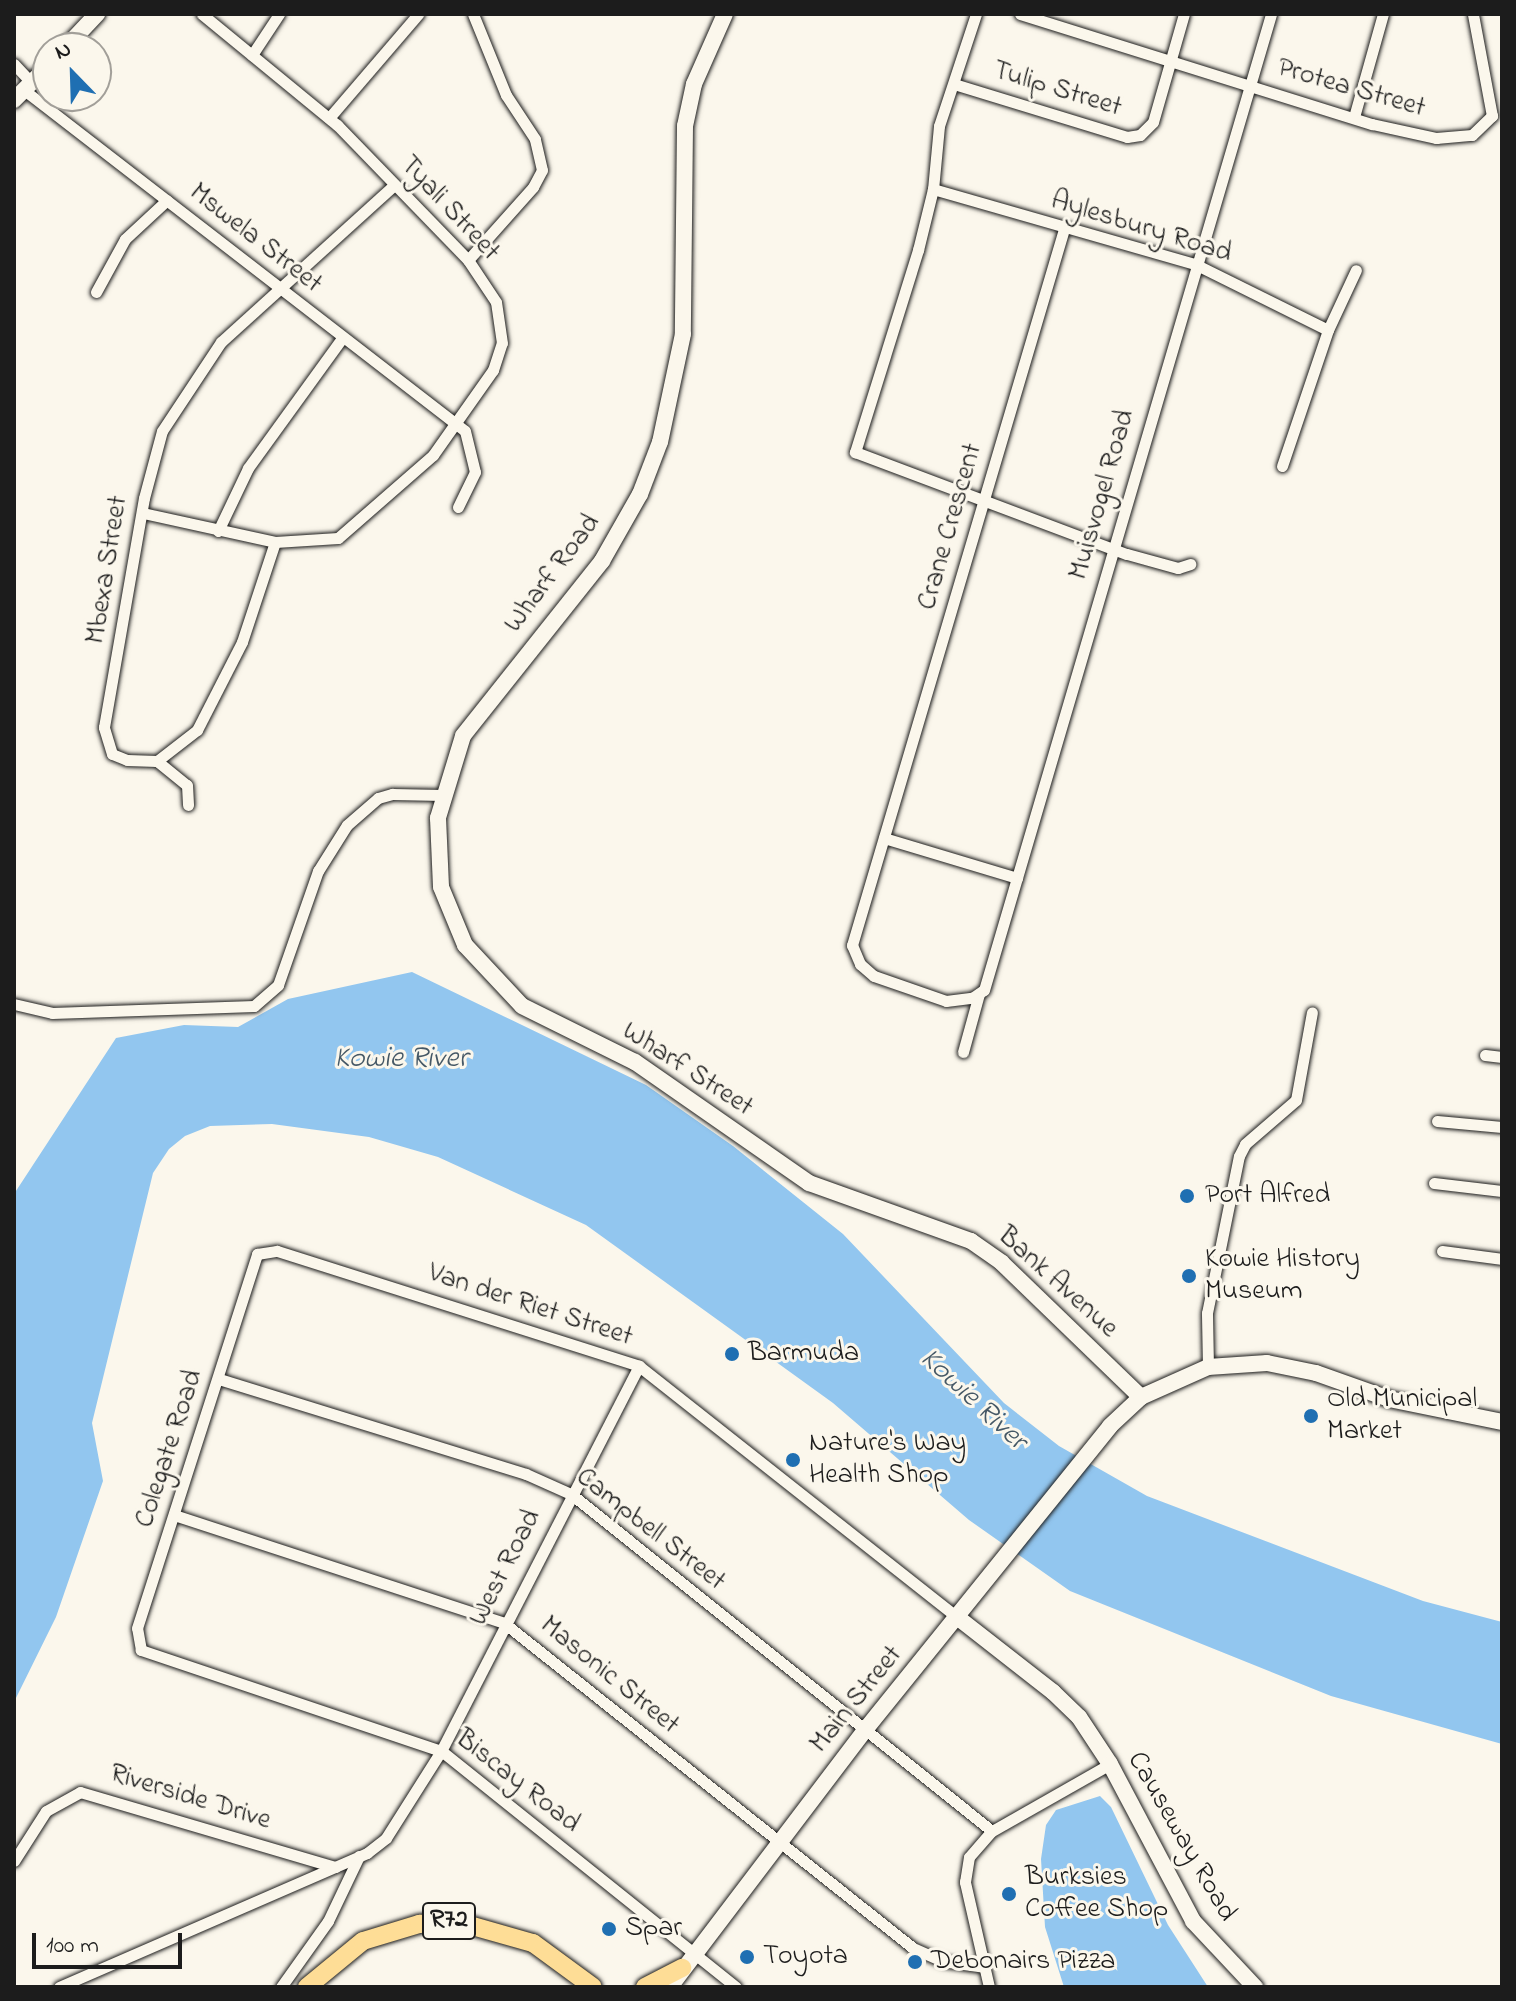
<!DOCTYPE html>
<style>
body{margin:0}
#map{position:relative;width:1516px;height:2001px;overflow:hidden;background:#fbf7ec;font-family:"Indie Flower",sans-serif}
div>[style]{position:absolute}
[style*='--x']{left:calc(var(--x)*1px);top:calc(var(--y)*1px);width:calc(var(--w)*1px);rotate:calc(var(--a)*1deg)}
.water>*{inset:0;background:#92c6ef}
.roads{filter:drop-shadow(0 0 2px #1c1c1c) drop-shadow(0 0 2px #1c1c1c)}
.street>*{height:11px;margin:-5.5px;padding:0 5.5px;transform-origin:5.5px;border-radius:5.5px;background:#fbf7ec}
.secondary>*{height:16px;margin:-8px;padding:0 8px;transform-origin:8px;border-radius:8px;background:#fbf7ec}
.primary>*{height:18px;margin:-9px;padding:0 9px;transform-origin:9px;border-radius:9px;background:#fedd96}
.dots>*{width:22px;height:22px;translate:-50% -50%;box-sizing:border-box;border:4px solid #fbf7ec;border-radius:50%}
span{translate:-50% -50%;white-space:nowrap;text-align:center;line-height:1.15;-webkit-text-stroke:6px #fbf7ec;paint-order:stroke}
.shield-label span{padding:2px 6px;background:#fbf7ec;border:2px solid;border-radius:6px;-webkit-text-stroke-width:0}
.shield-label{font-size:26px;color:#1c1c1c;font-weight:700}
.street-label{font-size:28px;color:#1c1c1c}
.poi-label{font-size:28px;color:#1c1c1c}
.left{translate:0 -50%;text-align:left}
.water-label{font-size:30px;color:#455866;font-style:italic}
.frame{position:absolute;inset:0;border:16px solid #1c1c1c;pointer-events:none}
.north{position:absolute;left:32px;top:32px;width:80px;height:80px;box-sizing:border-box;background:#fbf7ec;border:2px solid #a29f99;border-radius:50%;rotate:337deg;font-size:22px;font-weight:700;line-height:32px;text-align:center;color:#1c1c1c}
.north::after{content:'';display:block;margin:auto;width:28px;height:36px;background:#1f6fb2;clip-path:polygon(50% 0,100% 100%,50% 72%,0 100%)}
.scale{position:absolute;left:32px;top:1933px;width:150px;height:36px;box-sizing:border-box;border:4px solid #1c1c1c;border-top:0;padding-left:10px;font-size:24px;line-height:28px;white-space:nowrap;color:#1c1c1c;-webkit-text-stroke:6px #fbf7ec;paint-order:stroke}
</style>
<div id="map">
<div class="water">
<div style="clip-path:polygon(412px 972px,646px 1085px,733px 1146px,843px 1234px,1004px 1403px,1059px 1446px,1147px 1496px,1423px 1601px,1502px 1622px,1502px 1744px,1331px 1696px,1070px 1591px,969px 1520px,833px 1403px,586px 1225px,438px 1157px,369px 1137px,272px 1124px,210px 1126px,185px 1136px,169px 1149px,153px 1173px,92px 1423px,103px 1481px,56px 1617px,14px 1702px,14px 1194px,116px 1038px,184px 1025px,238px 1027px,288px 999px)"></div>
<div style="clip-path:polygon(1100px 1796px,1111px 1807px,1168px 1925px,1208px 1987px,1064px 1987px,1045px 1927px,1041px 1859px,1046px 1825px,1056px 1810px)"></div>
</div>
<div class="roads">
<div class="street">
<div style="--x:976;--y:14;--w:118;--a:108.3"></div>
<div style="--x:939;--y:126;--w:63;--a:95.4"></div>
<div style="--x:933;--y:189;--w:63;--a:103.8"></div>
<div style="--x:918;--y:250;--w:212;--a:107.3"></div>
<div style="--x:855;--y:452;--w:290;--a:20.6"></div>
<div style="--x:1127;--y:554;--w:53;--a:15.4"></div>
<div style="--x:1178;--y:568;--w:13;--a:-18"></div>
<div style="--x:1020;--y:14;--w:369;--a:17.4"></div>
<div style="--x:1372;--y:124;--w:66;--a:12.3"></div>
<div style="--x:1436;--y:138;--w:36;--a:-5"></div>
<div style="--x:1472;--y:135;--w:28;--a:-44"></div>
<div style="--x:1492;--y:116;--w:104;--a:-100.6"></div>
<div style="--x:252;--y:55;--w:49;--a:-56.6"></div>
<div style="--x:14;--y:64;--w:26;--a:47"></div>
<div style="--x:954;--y:84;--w:181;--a:17"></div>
<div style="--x:1127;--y:137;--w:13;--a:-9"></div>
<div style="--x:1140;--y:135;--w:18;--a:-45"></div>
<div style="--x:1153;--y:122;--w:112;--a:-74"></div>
<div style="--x:24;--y:90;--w:557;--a:37.71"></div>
<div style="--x:465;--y:431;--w:42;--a:76.3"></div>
<div style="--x:475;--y:472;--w:39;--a:116"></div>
<div style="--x:1354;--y:117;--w:107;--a:-74.3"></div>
<div style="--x:329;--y:118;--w:137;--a:-49.4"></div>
<div style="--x:933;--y:189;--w:273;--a:16"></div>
<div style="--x:1195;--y:264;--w:148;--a:26.4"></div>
<div style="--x:1064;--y:229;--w:747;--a:106.49"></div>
<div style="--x:852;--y:945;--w:21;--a:67"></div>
<div style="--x:860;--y:964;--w:18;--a:41"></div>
<div style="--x:874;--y:976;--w:76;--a:19.1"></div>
<div style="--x:946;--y:1001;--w:26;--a:-7"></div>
<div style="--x:972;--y:998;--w:14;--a:-34"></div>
<div style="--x:984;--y:990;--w:1017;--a:-73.61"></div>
<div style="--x:468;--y:260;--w:98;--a:-48.3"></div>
<div style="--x:533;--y:187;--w:19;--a:-62"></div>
<div style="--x:542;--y:170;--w:32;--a:-103"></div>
<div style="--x:535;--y:139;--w:53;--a:-123.4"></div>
<div style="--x:506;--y:95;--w:87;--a:-112.2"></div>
<div style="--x:96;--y:292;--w:60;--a:-61.3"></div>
<div style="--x:125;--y:239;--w:57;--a:-42.9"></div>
<div style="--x:1282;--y:466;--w:144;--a:-71.3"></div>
<div style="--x:1328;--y:330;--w:66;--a:-65"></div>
<div style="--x:143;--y:513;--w:135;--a:12.4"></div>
<div style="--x:275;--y:542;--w:63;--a:-3.6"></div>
<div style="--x:338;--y:538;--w:126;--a:-41.1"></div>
<div style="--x:433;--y:455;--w:104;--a:-54.8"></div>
<div style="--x:493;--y:370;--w:28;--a:-72"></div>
<div style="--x:502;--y:343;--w:41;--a:-98.3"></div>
<div style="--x:496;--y:302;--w:50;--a:-123.7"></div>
<div style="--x:468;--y:260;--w:188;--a:-134.1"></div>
<div style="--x:337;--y:125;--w:175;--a:-140.6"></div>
<div style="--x:218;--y:531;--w:70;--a:-64.5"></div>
<div style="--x:248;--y:468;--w:160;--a:-54.1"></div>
<div style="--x:275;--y:542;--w:105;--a:108.3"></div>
<div style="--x:242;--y:642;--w:99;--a:117.1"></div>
<div style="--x:197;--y:730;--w:51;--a:142.2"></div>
<div style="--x:157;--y:761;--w:30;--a:-178"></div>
<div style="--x:127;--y:760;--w:16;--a:-158"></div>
<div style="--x:112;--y:754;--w:28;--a:-107"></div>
<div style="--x:104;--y:727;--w:232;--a:-80.1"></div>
<div style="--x:144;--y:498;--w:69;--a:-75"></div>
<div style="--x:162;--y:431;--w:107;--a:-56.5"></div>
<div style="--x:221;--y:342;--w:234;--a:-42.2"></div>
<div style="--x:157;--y:761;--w:38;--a:39"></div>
<div style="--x:187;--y:785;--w:20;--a:87"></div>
<div style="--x:884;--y:838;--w:139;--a:16.7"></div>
<div style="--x:14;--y:1004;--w:39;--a:13"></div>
<div style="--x:52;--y:1013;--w:202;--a:-2"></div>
<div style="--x:254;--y:1006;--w:32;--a:-41"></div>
<div style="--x:278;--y:985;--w:121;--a:-70.7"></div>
<div style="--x:318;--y:871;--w:54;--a:-57.8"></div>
<div style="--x:347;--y:825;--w:41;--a:-41.1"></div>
<div style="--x:378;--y:798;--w:15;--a:-16"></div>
<div style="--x:392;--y:794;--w:51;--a:1.1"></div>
<div style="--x:963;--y:1052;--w:60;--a:-74.6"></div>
<div style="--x:1485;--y:1055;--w:17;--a:7"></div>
<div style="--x:1437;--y:1121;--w:65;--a:5.3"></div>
<div style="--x:1434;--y:1183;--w:68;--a:6.7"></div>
<div style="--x:1442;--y:1251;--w:61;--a:7.6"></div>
<div style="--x:1208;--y:1367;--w:54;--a:-91.1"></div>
<div style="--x:1207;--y:1313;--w:160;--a:-78.5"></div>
<div style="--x:1239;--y:1156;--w:13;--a:-63"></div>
<div style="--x:1245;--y:1144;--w:67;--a:-40.8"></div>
<div style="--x:1296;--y:1100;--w:89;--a:-79.7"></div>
<div style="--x:219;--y:1379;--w:321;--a:17.2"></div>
<div style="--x:526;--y:1474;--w:49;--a:24"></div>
<div style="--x:571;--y:1494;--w:539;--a:38.68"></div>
<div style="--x:174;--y:1515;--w:347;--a:18.1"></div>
<div style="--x:504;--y:1623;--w:522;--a:38.47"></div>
<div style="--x:913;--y:1948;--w:32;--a:24"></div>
<div style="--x:942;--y:1961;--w:42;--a:8.1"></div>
<div style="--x:14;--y:1861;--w:59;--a:-57.4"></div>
<div style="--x:46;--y:1811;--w:39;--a:-29"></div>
<div style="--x:80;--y:1792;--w:266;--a:16.4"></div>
<div style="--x:59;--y:1987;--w:336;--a:-23.5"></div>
<div style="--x:367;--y:1853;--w:24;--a:-38"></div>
<div style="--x:386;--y:1838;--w:103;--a:-57.7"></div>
<div style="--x:441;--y:1751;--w:433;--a:-62.8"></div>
<div style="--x:281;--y:1987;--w:81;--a:-54.5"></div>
<div style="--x:328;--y:1921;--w:72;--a:-64.5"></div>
<div style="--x:736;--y:1987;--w:378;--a:-141.3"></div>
<div style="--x:441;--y:1751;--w:317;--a:-161.4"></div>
<div style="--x:141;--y:1650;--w:22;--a:-100"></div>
<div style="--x:137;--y:1628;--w:393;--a:-72.2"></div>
<div style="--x:257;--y:1254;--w:20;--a:-9"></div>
<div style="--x:277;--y:1251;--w:380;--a:17.6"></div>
<div style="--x:639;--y:1366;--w:405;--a:38.3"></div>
<div style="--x:989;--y:1987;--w:108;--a:-102.9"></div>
<div style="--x:965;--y:1882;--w:25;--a:-81"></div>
<div style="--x:969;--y:1857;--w:35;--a:-49"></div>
<div style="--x:992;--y:1831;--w:136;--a:-29.6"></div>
</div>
<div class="secondary">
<div style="--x:725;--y:14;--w:77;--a:113.9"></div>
<div style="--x:694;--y:84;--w:43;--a:102.1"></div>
<div style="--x:685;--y:126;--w:208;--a:90.6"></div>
<div style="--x:683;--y:334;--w:110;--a:102"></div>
<div style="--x:660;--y:442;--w:56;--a:111"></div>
<div style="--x:640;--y:494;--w:77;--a:119.6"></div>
<div style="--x:602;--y:561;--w:223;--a:128.5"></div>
<div style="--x:463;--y:736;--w:86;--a:107"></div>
<div style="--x:438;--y:818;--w:69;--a:87.5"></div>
<div style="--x:441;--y:887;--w:63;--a:67.5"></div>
<div style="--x:465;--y:945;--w:83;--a:46.9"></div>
<div style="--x:522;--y:1006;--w:126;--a:26.4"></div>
<div style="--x:635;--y:1062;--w:212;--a:34.8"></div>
<div style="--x:809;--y:1183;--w:172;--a:19.7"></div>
<div style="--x:971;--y:1241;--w:38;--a:35"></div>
<div style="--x:1002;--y:1263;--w:193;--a:44"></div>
<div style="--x:65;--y:48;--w:47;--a:-46.7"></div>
<div style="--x:14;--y:100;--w:48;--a:-45"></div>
<div style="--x:957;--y:1617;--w:122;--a:38"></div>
<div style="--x:1053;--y:1692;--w:36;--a:44"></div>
<div style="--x:1079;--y:1717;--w:56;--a:56.6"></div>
<div style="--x:1110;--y:1764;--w:178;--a:62.1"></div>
<div style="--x:1193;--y:1921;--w:91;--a:46.8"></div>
<div style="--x:670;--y:1987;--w:323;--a:-52.8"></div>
<div style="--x:865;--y:1730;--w:390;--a:-51.1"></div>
<div style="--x:1110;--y:1426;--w:42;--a:-43.1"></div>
<div style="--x:1141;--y:1397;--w:73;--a:-24.1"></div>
<div style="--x:1208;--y:1367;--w:59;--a:-3.9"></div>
<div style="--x:1267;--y:1363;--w:50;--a:11.5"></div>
<div style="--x:1316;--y:1373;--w:77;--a:19.6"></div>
<div style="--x:1389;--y:1399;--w:115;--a:11.5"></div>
</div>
<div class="primary">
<div style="--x:307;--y:1987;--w:72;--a:-39.4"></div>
<div style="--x:363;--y:1941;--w:59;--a:-16.9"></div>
<div style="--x:419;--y:1924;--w:36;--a:-5"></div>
<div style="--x:455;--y:1921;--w:81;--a:15.8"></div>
<div style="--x:533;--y:1943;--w:74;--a:36.3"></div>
<div style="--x:645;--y:1987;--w:42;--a:-27.2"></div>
</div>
</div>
<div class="dots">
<div style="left:1187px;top:1196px;background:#1f6fb2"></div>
<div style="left:1189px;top:1276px;background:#1f6fb2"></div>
<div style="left:732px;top:1354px;background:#1f6fb2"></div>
<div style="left:1311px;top:1416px;background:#1f6fb2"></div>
<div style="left:793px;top:1460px;background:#1f6fb2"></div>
<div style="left:1009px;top:1894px;background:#1f6fb2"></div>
<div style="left:609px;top:1929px;background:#1f6fb2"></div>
<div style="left:747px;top:1957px;background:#1f6fb2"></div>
<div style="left:915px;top:1962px;background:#1f6fb2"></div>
</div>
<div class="shield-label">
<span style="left:449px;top:1921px">R72</span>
</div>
<div class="street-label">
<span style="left:1351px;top:89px;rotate:16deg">Protea Street</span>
<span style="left:1057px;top:90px;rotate:17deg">Tulip Street</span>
<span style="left:449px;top:209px;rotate:47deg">Tyali Street</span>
<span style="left:1141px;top:228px;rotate:17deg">Aylesbury Road</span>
<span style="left:255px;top:239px;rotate:38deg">Mswela Street</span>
<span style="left:1103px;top:495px;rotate:-74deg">Muisvogel Road</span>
<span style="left:951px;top:527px;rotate:-74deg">Crane Crescent</span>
<span style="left:108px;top:570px;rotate:-81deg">Mbexa Street</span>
<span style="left:553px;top:574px;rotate:-53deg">Wharf Road</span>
<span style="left:687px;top:1070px;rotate:33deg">Wharf Street</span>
<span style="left:1057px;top:1283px;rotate:42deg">Bank Avenue</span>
<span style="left:530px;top:1306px;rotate:18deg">Van der Riet Street</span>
<span style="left:170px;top:1449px;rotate:-72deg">Colegate Road</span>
<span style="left:650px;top:1530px;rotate:38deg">Campbell Street</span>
<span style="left:506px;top:1568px;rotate:-63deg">West Road</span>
<span style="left:609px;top:1676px;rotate:39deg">Masonic Street</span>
<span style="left:857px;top:1700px;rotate:-51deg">Main Street</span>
<span style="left:517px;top:1782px;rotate:38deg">Biscay Road</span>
<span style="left:190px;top:1798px;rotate:17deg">Riverside Drive</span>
<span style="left:1181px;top:1837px;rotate:60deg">Causeway Road</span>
</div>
<div class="poi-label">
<span class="left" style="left:1205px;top:1196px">Port Alfred</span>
<span class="left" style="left:1205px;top:1276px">Kowie History<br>Museum</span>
<span class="left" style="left:748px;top:1354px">Barmuda</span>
<span class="left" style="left:1327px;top:1416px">Old Municipal<br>Market</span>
<span class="left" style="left:809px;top:1460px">Nature's Way<br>Health Shop</span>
<span class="left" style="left:1025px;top:1894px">Burksies<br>Coffee Shop</span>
<span class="left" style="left:625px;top:1929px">Spar</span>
<span class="left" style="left:763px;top:1957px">Toyota</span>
<span class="left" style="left:931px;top:1962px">Debonairs Pizza</span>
</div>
<div class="water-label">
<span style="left:401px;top:1059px">Kowie River</span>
<span style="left:973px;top:1400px;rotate:43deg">Kowie River</span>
</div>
<div class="frame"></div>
<div class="north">N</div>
<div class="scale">100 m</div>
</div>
